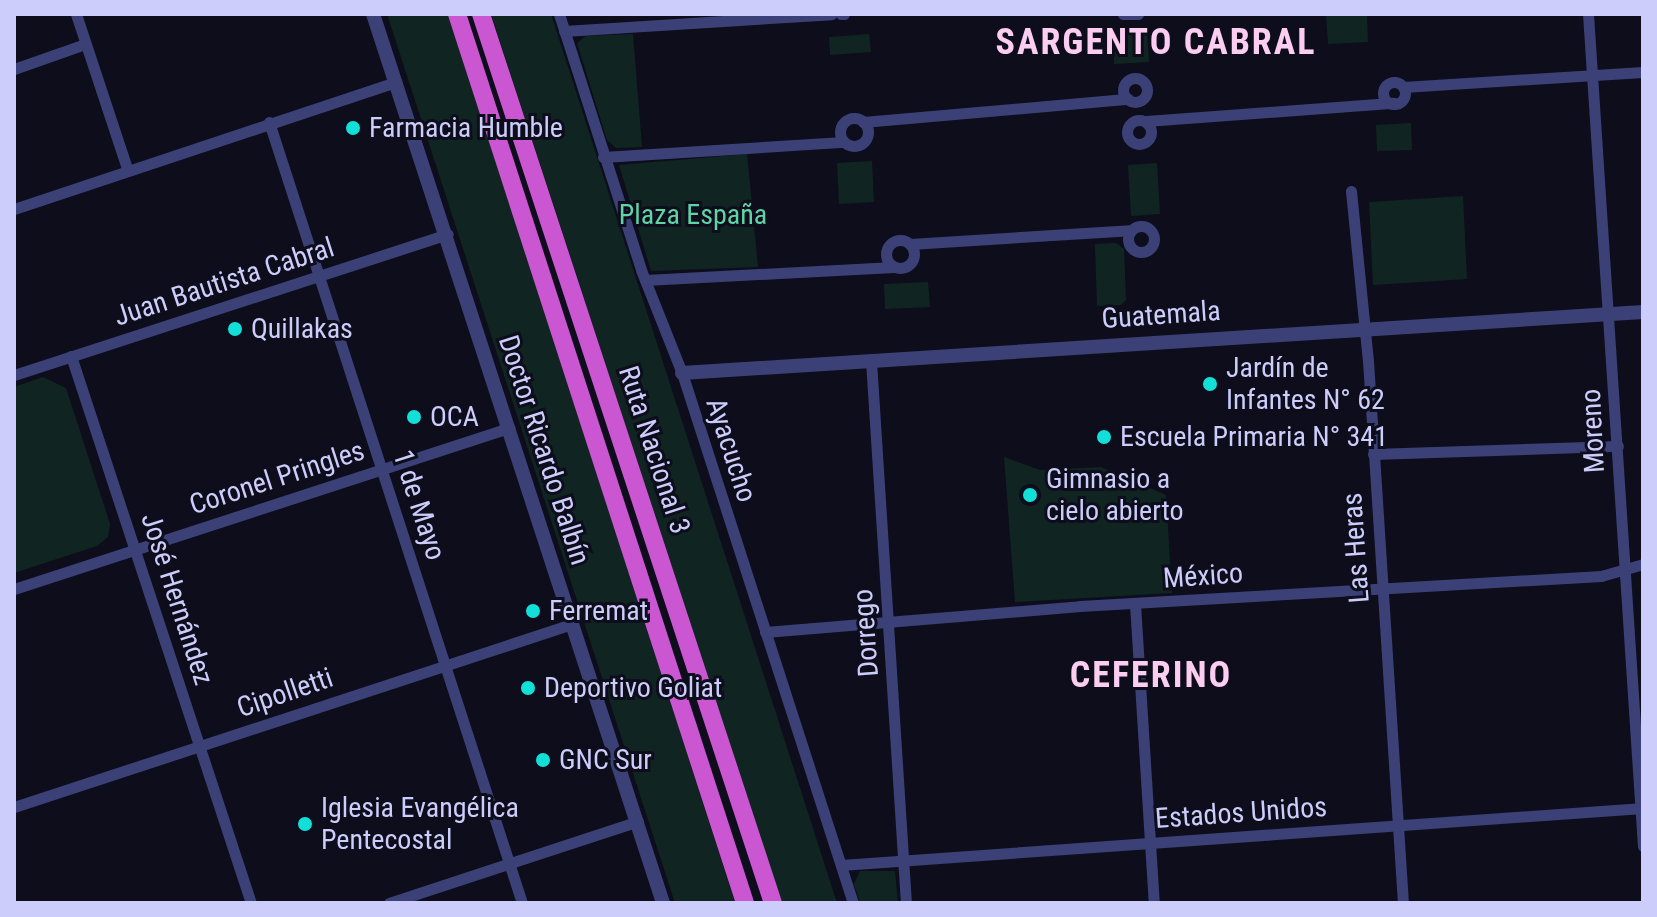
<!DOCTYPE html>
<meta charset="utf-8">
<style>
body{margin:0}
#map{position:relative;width:1657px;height:917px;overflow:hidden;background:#0d0d1c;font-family:"Roboto Condensed",sans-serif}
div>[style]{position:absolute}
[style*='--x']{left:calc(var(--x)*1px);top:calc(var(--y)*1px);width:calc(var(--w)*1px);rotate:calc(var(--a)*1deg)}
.green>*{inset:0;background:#102521}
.minor>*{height:11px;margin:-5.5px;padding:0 5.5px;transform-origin:5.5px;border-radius:5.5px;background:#3b4177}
.minor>.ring{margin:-5.5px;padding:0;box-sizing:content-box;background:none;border:11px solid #3b4177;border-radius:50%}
.tertiary>*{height:14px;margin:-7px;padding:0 7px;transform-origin:7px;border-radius:7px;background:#3b4177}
.trunk>*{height:18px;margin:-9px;padding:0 9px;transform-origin:9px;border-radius:9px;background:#cb56d2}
.dots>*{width:22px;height:22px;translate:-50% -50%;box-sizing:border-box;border:4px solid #0d0d1c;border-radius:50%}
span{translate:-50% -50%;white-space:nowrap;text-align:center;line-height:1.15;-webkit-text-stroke:6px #0d0d1c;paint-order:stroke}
.poi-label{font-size:28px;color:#cccdfb}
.left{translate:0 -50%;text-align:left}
.park-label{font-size:28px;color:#5fd4a6}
.street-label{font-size:28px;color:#cccdfb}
.district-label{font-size:36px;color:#fbcdf1;font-weight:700;letter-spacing:2px}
.frame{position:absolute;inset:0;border:16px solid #cccdfb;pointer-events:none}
</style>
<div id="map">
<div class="green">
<div style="clip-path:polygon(387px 14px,449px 14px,735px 903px,675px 903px)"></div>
<div style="clip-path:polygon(491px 14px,551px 14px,837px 903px,782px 903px)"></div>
<div style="clip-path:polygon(1326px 14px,1367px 14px,1368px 42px,1328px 44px)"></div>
<div style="clip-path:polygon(1147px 31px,1149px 62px,1114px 64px,1113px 33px)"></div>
<div style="clip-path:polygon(633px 34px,642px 147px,616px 148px,607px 140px,577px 43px,586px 36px)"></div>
<div style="clip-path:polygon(869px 34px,871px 52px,830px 55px,829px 37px)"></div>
<div style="clip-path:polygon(1411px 123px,1412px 150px,1377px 151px,1376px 125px)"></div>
<div style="clip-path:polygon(747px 154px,758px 267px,651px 271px,619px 165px)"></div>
<div style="clip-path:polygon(872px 161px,874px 202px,839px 204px,837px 163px)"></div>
<div style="clip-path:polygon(1157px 163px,1160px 214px,1131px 216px,1128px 165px)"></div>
<div style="clip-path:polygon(1463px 196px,1467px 279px,1373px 285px,1369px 202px)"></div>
<div style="clip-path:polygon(1116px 243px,1124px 249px,1126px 300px,1121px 305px,1097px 306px,1095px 244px)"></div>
<div style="clip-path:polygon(928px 282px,930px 307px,885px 309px,884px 284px)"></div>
<div style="clip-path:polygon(43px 377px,66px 388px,110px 524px,108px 537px,97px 546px,14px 573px,14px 387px)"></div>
<div style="clip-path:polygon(1004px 457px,1040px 470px,1101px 467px,1166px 495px,1172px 593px,1015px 602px)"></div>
<div style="clip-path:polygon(860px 871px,895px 871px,898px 903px,860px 903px,854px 884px)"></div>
</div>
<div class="minor">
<div style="--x:76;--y:14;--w:165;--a:71.7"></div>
<div style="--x:559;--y:14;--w:269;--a:72.2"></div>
<div style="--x:641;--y:270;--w:111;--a:68.3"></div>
<div style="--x:682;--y:373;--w:557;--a:72.12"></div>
<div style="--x:841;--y:14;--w:3;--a:0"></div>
<div style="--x:1123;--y:14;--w:15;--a:0"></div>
<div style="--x:1588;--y:14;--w:834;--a:86.22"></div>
<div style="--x:564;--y:31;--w:268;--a:-3.6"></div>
<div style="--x:14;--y:69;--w:75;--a:-19.4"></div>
<div class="ring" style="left:1123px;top:78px;width:13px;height:13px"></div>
<div class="ring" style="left:1383px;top:82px;width:11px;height:11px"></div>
<div style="--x:1403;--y:87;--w:240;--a:-3.6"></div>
<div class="ring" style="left:840px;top:118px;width:17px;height:17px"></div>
<div class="ring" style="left:1127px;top:120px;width:13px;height:13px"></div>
<div style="--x:1146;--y:121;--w:248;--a:-4.2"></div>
<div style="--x:269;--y:122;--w:821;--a:72.05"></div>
<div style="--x:863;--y:122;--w:266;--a:-5"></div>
<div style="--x:603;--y:157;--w:241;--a:-3.6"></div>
<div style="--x:1351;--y:191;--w:171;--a:84.3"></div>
<div style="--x:1368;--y:361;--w:543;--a:86.31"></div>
<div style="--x:14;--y:209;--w:403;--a:-18.4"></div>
<div class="ring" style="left:1128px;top:226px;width:15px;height:15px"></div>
<div class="ring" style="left:886px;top:240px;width:17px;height:17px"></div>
<div style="--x:910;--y:244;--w:220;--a:-3.6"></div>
<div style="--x:645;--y:280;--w:249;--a:-3"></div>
<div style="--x:71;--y:356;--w:576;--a:71.79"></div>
<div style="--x:871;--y:361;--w:543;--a:86.31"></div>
<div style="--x:14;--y:375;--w:456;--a:-18"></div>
<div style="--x:1373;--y:454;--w:245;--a:-1.9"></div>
<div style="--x:14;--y:589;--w:521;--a:-18.02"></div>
<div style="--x:1135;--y:604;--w:300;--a:86.4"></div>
<div style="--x:765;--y:632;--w:316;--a:-4.7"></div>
<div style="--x:1080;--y:606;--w:522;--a:-3.3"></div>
<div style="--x:1601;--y:576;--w:44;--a:-15.9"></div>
<div style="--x:14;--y:807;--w:587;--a:-18.16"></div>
<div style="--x:841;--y:865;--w:804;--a:-4.07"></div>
<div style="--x:389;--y:903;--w:262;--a:-18.2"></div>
</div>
<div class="tertiary">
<div style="--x:373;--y:14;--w:935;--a:71.93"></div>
<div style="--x:682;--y:373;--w:963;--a:-3.63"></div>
</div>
<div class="trunk">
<div style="--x:457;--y:14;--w:934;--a:72.05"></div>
<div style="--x:481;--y:14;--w:936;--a:71.82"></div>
</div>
<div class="dots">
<div style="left:353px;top:128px;background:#12e0d8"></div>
<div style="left:235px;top:329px;background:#12e0d8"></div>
<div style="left:1210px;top:384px;background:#12e0d8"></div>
<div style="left:414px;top:417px;background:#12e0d8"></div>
<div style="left:1104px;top:437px;background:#12e0d8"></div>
<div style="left:1030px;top:495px;background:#12e0d8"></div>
<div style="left:533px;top:611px;background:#12e0d8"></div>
<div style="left:528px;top:688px;background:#12e0d8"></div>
<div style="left:543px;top:760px;background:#12e0d8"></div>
<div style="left:305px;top:824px;background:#12e0d8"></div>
</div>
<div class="poi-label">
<span class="left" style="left:369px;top:128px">Farmacia Humble</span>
<span class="left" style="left:251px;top:329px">Quillakas</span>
<span class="left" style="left:1226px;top:384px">Jardín de<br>Infantes N° 62</span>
<span class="left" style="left:430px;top:417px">OCA</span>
<span class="left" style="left:1120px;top:437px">Escuela Primaria N° 341</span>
<span class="left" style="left:1046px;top:495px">Gimnasio a<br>cielo abierto</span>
<span class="left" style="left:549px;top:611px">Ferremat</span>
<span class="left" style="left:544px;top:688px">Deportivo Goliat</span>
<span class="left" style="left:559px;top:760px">GNC Sur</span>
<span class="left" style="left:321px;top:824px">Iglesia Evangélica<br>Pentecostal</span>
</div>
<div class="park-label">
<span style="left:693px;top:215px">Plaza España</span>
</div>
<div class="street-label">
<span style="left:224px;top:282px;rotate:-18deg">Juan Bautista Cabral</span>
<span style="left:1161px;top:315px;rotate:-4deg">Guatemala</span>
<span style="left:1593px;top:431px;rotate:-93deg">Moreno</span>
<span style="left:544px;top:450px;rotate:72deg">Doctor Ricardo Balbín</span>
<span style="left:654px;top:450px;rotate:72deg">Ruta Nacional 3</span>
<span style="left:731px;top:450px;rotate:72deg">Ayacucho</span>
<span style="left:277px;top:478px;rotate:-18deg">Coronel Pringles</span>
<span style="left:419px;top:505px;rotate:72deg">1 de Mayo</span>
<span style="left:1356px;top:548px;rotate:-94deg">Las Heras</span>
<span style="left:1203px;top:576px;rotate:-4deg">México</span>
<span style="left:177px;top:599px;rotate:72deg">José Hernández</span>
<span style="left:866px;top:633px;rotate:-94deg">Dorrego</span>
<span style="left:285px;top:693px;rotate:-19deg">Cipolletti</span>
<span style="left:1241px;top:813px;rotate:-4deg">Estados Unidos</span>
</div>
<div class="district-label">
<span style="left:1156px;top:43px">SARGENTO CABRAL</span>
<span style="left:1151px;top:676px">CEFERINO</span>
</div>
<div class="frame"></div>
</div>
